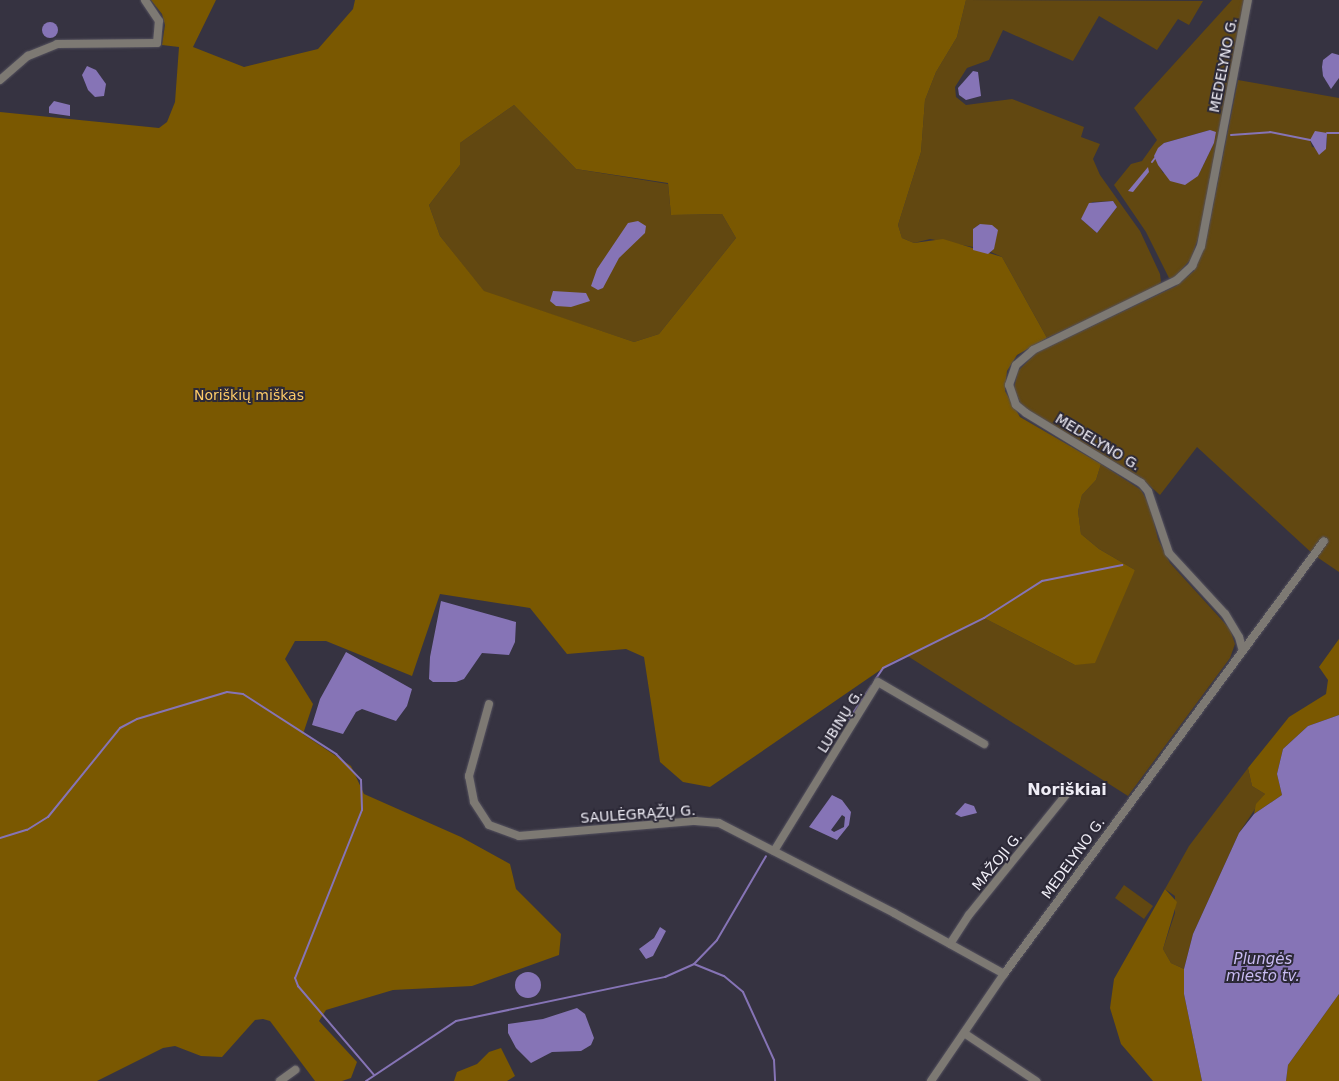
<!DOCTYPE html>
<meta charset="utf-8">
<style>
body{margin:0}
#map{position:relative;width:1339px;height:1081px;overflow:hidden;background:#363341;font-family:"DejaVu Sans",sans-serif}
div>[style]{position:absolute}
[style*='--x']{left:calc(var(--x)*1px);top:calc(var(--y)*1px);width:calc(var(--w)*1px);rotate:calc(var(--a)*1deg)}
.green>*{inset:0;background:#624811}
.forest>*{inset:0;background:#7a5801}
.water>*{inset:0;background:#8674b6}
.round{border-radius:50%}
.stream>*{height:2px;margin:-1px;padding:0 1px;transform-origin:1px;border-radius:1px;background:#8674b6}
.roads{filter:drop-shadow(0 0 1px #54515e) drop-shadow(0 0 1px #54515e)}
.minor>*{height:8px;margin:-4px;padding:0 4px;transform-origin:4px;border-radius:4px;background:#7d7973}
span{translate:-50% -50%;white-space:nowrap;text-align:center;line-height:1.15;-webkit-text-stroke:4px #2c2937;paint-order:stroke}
.street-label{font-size:14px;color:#efedf6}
.park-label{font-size:14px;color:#fdcb68}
.water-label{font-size:15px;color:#c8bbf2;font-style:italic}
.quarter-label{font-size:16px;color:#efedf6;font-weight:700}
</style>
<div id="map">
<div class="green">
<div style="clip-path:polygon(evenodd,966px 0,1203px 1px,1189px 25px,1178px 19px,1157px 50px,1099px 16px,1073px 61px,1003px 30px,989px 60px,967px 68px,955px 87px,956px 97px,966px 105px,1012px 99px,1084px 127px,1081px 137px,1100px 144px,1093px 159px,1100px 175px,1140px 231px,1160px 274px,1161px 282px,1155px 288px,1047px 338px,1002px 257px,991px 252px,995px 236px,980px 224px,973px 229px,973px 247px,930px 239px,914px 243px,902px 238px,898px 225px,921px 152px,925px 100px,936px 72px,957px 37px,966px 0,1113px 201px,1117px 207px,1097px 233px,1081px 219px,1092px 202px,1113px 201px)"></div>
<div style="clip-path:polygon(evenodd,1232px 0,1246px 0,1201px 230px,1191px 259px,1174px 278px,1169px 278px,1146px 232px,1114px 185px,1131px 164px,1142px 161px,1157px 140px,1134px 108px,1232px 0,1210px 130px,1214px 143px,1198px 176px,1163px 173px,1154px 156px,1164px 143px,1210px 130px)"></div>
<div style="clip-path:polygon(evenodd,1238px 80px,1339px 98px,1339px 572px,1314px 555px,1197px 447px,1160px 495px,1142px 479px,1029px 411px,1021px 405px,1014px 388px,1018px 371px,1036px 353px,1176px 286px,1194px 271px,1206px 242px,1238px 80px,1327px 138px,1326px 149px,1312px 147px,1310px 140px,1327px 138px)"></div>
<div style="clip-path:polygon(514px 105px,576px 169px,668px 184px,671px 215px,722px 214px,736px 238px,659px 334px,634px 342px,484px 292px,440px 236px,429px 205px,460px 165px,460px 143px)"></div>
<div style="clip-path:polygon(1101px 464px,1141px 490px,1150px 506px,1158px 539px,1170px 563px,1230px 629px,1235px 644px,1230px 658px,1128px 796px,906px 655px,984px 618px,1075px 665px,1135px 570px,1099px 549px,1081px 534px,1078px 511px,1082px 495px,1096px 480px)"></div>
<div style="clip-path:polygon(1248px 768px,1252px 786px,1265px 794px,1239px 833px,1193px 934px,1184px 969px,1171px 963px,1163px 949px,1175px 913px,1175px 896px,1165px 889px,1189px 846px)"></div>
<div style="clip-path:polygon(1124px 885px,1153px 906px,1144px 919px,1115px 898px)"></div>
</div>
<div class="forest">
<div style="clip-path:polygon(evenodd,151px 0,216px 0,193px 47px,244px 67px,318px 49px,353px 9px,355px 0,966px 0,957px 37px,936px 72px,925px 100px,921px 152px,898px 225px,902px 238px,914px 243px,943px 239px,1002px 257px,1047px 338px,1017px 355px,1007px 371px,1005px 391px,1020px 417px,1101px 464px,1096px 480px,1082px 495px,1078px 511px,1081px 534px,1099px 549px,1135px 570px,1095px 663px,1075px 665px,984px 618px,892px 662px,710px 787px,683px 782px,660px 762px,644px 657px,626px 649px,567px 654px,530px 608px,440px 594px,412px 676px,326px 641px,295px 641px,285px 659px,313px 704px,303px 734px,351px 766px,364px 794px,461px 837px,510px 864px,516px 889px,561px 934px,559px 955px,472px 986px,393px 990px,326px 1010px,319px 1021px,357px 1062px,351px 1078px,342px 1081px,315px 1081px,270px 1021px,263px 1019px,255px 1020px,222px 1057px,201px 1056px,175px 1046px,163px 1048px,97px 1081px,0 1081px,0 112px,159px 128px,167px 122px,175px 102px,179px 47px,162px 45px,165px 25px,162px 14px,151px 0,514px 105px,576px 169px,668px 183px,671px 215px,722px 214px,736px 238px,659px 334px,634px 342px,484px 291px,440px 236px,429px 205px,460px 165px,460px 143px,514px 105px)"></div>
<div style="clip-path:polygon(1339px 639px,1339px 715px,1308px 726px,1283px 749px,1277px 774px,1282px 795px,1254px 814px,1256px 804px,1265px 794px,1252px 786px,1248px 768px,1289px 717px,1326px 694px,1328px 680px,1319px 667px)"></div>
<div style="clip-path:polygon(1165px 889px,1177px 902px,1163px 949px,1171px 963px,1184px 969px,1184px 994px,1202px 1081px,1153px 1081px,1121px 1044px,1110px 1008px,1114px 979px)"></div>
<div style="clip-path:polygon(1339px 994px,1339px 1081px,1286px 1081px,1288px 1065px)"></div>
<div style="clip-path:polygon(501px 1048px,515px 1076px,507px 1081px,454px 1081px,457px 1072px,477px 1064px,489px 1052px)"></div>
</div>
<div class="water">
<div class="round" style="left:42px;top:22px;width:16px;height:16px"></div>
<div style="clip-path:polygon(1332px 53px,1339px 55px,1339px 78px,1331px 89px,1323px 76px,1322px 67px,1323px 60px)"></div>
<div style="clip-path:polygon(87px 66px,96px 70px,106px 84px,104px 96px,95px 97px,88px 90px,82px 75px)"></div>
<div style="clip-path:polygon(973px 71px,978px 72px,981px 96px,966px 100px,959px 95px,958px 88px)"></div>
<div style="clip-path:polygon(54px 101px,70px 105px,70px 116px,49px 113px,49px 107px)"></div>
<div style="clip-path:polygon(1210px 130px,1216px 132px,1214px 143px,1198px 176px,1185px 185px,1170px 181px,1158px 165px,1154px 156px,1158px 148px,1164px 143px)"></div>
<div style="clip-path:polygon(1315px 131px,1327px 133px,1326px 149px,1319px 155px,1310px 140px)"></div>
<div style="clip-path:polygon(1148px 167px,1149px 172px,1133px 192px,1128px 191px)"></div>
<div style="clip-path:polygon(1113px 201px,1117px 207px,1097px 233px,1081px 219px,1089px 203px)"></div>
<div style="clip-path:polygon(638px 221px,646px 226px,645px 233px,619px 258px,603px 288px,598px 290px,591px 286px,597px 269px,628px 223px)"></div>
<div style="clip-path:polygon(980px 224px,992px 225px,998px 230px,994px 249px,988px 254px,973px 250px,973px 229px)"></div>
<div style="clip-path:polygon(553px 291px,586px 293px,590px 301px,571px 307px,556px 306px,550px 301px)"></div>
<div style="clip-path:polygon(441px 601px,516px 622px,515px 642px,509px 655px,482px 653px,464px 679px,456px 682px,433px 682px,429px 679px,430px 657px)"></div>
<div style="clip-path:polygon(346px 652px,412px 689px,407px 706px,396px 721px,362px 709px,356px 712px,343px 734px,312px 725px,320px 699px)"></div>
<div style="clip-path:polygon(1339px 715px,1339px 994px,1288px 1065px,1286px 1081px,1202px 1081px,1184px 994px,1184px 969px,1193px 934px,1239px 833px,1254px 814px,1282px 795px,1277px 774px,1283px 749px,1308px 726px)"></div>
<div style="clip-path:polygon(evenodd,832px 795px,842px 800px,851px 812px,849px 825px,837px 840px,809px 827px,832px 795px,842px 815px,845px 817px,844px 827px,834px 832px,831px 830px,842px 815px)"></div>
<div style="clip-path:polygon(965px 803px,974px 806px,977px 813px,961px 817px,955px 814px)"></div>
<div style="clip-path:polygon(660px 927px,666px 931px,653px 956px,646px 959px,639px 949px,654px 938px)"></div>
<div class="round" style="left:515px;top:972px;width:26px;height:26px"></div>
<div style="clip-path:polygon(577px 1008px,585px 1014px,594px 1038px,591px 1045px,581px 1051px,552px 1052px,531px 1063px,516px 1048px,508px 1033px,508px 1024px,543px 1019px)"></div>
</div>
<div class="stream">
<div style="--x:1327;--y:133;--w:12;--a:0"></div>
<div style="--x:1231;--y:135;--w:39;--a:-4"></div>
<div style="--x:1270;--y:132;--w:41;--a:11.3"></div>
<div style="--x:1152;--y:162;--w:5;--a:-53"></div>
<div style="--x:875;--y:680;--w:14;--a:-56"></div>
<div style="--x:883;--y:668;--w:113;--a:-26.3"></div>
<div style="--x:984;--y:618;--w:69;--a:-32.5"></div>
<div style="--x:1042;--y:581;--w:82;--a:-11.3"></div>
<div style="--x:849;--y:719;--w:40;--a:-56"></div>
<div style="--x:0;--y:838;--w:28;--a:-17"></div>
<div style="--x:27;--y:830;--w:25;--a:-32"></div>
<div style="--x:48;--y:817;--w:114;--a:-51"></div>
<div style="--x:120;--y:728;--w:19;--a:-28"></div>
<div style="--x:137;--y:719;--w:94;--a:-16.7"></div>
<div style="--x:227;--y:692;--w:16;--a:7"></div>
<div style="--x:243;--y:694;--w:111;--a:32.8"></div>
<div style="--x:336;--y:754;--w:36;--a:46"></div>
<div style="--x:361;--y:780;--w:30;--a:88"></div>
<div style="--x:362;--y:810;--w:181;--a:111.7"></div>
<div style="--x:295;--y:978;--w:9;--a:69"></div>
<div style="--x:298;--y:986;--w:117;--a:49.5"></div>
<div style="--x:694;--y:964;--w:33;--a:-46"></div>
<div style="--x:717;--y:940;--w:97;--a:-59.7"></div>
<div style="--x:366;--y:1081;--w:108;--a:-33.7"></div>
<div style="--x:456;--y:1021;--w:214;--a:-11.9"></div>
<div style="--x:665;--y:977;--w:32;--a:-24"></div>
<div style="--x:694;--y:964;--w:32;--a:22"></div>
<div style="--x:724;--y:976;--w:25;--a:40"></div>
<div style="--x:743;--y:992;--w:75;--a:65.5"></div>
<div style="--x:774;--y:1060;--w:21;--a:87"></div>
</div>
<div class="roads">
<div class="minor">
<div style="--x:0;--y:80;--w:37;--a:-41"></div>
<div style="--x:28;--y:56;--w:31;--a:-22"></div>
<div style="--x:57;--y:44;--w:100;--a:-0.6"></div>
<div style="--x:157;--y:43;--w:22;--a:-85"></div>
<div style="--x:159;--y:21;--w:25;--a:-124"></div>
<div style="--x:1242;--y:648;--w:11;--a:-105"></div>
<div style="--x:1239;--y:637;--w:27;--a:-121"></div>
<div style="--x:1225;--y:614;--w:83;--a:-132.6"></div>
<div style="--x:1169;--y:553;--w:65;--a:-108.7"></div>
<div style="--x:1148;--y:491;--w:11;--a:-131"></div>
<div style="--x:1141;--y:483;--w:135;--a:-148.7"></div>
<div style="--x:1026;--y:413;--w:13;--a:-141"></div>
<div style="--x:1016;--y:405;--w:21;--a:-109"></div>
<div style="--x:1009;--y:385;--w:21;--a:-71"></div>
<div style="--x:1016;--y:365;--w:23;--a:-41"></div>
<div style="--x:1033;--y:350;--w:160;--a:-25.9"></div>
<div style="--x:1177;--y:280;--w:21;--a:-43"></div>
<div style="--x:1192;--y:266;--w:22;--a:-66"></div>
<div style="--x:1201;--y:246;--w:250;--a:-79.2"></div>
<div style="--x:489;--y:704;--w:75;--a:105.5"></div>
<div style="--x:469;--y:776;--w:26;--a:79"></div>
<div style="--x:474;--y:802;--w:27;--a:57"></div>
<div style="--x:489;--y:825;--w:32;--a:20"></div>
<div style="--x:519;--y:836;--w:177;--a:-4.9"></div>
<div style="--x:695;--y:821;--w:24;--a:5"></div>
<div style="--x:719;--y:823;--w:197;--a:27.2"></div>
<div style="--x:894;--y:913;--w:126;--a:29"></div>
<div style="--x:774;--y:851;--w:198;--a:-58.4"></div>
<div style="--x:878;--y:682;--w:123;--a:30.3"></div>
<div style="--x:950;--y:944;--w:35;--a:-57"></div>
<div style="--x:969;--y:915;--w:154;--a:-51.1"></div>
<div style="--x:964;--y:1033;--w:87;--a:33.7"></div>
<div style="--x:280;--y:1081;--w:19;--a:-36"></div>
<div style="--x:931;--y:1081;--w:130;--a:-55.7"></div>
<div style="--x:1004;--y:974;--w:538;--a:-53.53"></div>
</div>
</div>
<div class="street-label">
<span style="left:1223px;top:65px;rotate:-79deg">MEDELYNO G.</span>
<span style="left:1098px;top:442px;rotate:31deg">MEDELYNO G.</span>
<span style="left:840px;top:721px;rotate:-58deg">LUBINŲ G.</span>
<span style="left:638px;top:814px;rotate:-4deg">SAULĖGRĄŽŲ G.</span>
<span style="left:1073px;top:858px;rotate:-54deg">MEDELYNO G.</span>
<span style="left:997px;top:861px;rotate:-51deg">MAŽOJI G.</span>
</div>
<div class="park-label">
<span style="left:249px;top:395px">Noriškių miškas</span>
</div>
<div class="water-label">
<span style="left:1263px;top:968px">Plungės<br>miesto tv.</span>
</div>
<div class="quarter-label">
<span style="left:1067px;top:790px">Noriškiai</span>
</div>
</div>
